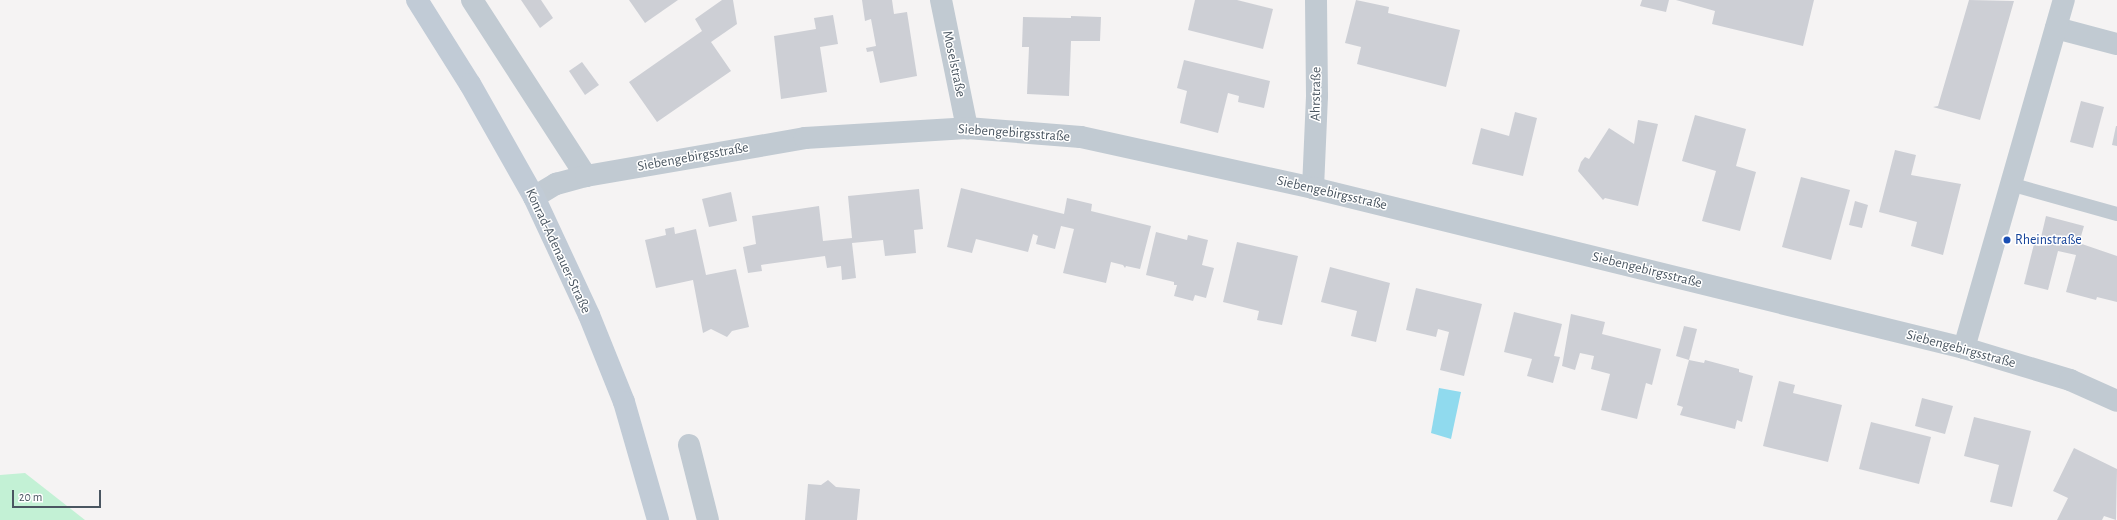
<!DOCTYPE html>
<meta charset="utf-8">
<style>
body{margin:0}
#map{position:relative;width:2117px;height:520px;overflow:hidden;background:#f5f3f3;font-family:"Alegreya Sans",sans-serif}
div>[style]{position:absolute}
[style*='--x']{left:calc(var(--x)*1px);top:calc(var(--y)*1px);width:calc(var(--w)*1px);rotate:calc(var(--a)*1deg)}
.green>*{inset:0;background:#c3f1d5}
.water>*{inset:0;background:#90daee}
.building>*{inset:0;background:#cdcfd5}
.lane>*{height:14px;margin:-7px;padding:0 7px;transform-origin:7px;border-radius:7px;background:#c1cad2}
.street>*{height:22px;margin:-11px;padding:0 11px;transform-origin:11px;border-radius:11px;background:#c1cad2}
.secondary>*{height:22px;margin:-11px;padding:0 11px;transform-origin:11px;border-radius:11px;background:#c1cbd6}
.dots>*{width:11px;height:11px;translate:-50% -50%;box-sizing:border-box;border:2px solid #fff;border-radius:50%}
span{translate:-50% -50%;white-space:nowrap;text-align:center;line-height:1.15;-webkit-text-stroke:3px #fff;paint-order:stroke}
.street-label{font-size:14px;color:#4a5661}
.transit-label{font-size:14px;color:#164399}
.left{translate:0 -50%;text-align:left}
.scale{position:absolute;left:12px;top:490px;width:89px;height:18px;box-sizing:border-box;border:2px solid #4a5661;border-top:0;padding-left:5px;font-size:12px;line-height:14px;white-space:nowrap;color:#4a5661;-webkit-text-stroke:3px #fff;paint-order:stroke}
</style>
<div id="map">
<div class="green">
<div style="clip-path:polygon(25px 473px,85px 520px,0 520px,0 475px)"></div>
</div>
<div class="water">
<div style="clip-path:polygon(1439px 388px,1461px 392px,1451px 439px,1431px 433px)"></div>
</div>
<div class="building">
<div style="clip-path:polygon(521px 0,541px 0,553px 18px,540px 28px)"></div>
<div style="clip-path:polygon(629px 0,678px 0,645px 23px)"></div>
<div style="clip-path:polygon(722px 0,733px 0,737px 24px,711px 42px,731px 71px,657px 122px,629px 82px,702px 31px,695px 19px)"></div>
<div style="clip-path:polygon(862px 0,892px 0,894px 14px,907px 12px,917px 76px,880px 83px,873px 51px,867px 52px,866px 48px,876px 46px,871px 19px,865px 21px)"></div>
<div style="clip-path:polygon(1195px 0,1237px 0,1273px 9px,1263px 49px,1188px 30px)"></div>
<div style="clip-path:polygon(1356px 0,1389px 7px,1388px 13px,1460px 30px,1446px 87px,1357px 64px,1361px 47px,1345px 43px)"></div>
<div style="clip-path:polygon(1642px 0,1669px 0,1666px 12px,1640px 6px)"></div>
<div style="clip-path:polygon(1676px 0,1814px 0,1803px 46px,1712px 24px,1715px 11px)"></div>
<div style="clip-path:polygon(1969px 0,2014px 1px,1980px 120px,1933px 107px,1938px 106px)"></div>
<div style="clip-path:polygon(833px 15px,838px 44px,820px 47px,827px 92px,781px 99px,774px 36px,816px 29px,814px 18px)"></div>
<div style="clip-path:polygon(1071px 16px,1101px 17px,1100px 41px,1071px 41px,1069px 96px,1027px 94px,1029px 47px,1022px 47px,1023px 17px,1071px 18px)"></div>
<div style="clip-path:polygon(1184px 60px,1270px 81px,1264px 108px,1238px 102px,1239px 96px,1228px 93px,1218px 133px,1180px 123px,1187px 91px,1177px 88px)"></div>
<div style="clip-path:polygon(582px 62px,599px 85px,585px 95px,569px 71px)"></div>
<div style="clip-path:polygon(2081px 101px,2104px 107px,2093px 148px,2070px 142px)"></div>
<div style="clip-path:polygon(1515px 112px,1537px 118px,1523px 176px,1472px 164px,1481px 128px,1509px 136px)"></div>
<div style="clip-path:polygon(1695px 115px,1746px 129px,1736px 166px,1756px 172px,1740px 231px,1702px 221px,1716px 171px,1682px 161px)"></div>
<div style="clip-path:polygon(1638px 120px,1658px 124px,1638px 206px,1605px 198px,1603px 200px,1578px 171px,1581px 162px,1585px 157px,1589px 159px,1609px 128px,1634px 144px)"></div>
<div style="clip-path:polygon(2116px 126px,2117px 126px,2117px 146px,2112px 145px)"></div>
<div style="clip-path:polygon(1895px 150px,1916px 155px,1911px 175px,1961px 184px,1943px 255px,1911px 246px,1917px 222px,1879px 212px)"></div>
<div style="clip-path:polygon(1801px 177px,1850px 190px,1831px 260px,1782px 247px)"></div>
<div style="clip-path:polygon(961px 188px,1064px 214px,1067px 198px,1092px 204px,1091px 211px,1151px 226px,1140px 269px,1126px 266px,1125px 268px,1123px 265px,1111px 262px,1106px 283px,1063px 273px,1074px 229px,1061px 226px,1055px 249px,1036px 244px,1038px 236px,1033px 234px,1028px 252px,976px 239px,972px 253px,947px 247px)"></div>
<div style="clip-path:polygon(919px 189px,923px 229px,914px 230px,916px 253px,885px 256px,883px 240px,852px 243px,856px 278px,842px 280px,841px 266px,827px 268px,825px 256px,761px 265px,762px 271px,748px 273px,743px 247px,756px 244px,752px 216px,819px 206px,823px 241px,852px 238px,848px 196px)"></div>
<div style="clip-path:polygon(731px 192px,737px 221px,709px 227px,702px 199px)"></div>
<div style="clip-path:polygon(1855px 201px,1868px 205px,1862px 228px,1849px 225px)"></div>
<div style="clip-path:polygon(2046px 216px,2084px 226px,2079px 243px,2117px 256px,2117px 302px,2097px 297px,2096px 300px,2066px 292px,2076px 255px,2058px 251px,2048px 290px,2024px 284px,2034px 244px,2039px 246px)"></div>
<div style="clip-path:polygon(674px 227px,675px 234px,696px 229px,706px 275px,736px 269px,749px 327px,732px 331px,727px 337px,711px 329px,703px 333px,693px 280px,656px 288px,645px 240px,666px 235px,665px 229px)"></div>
<div style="clip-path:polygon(1156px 232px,1187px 240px,1188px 235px,1208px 240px,1202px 265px,1214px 268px,1206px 298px,1195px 295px,1193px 301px,1174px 296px,1177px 285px,1174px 285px,1174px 282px,1146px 275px)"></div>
<div style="clip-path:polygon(1237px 242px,1298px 256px,1282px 325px,1257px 320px,1259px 311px,1223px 302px)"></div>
<div style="clip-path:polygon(1330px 267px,1390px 283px,1376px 342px,1351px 336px,1357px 311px,1321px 302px)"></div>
<div style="clip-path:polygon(1416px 288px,1482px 304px,1464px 376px,1440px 370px,1449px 332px,1438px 329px,1436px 337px,1406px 330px)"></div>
<div style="clip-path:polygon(1514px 312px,1562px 324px,1554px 356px,1560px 357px,1553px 383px,1527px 376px,1532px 359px,1504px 352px)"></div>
<div style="clip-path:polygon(1571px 314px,1605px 322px,1602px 334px,1661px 349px,1652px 385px,1646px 383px,1637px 419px,1601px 410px,1610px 374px,1591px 369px,1594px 356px,1580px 353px,1575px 370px,1562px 366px)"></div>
<div style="clip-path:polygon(1684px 326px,1697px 329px,1689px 360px,1676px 356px)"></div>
<div style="clip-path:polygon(1689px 360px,1704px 363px,1705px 360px,1739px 369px,1739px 372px,1753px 376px,1742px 422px,1737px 420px,1735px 429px,1680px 415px,1683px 407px,1677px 405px)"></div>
<div style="clip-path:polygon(1779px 381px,1795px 385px,1793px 393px,1842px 405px,1828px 462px,1763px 446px)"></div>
<div style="clip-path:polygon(1922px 398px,1953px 406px,1945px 434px,1915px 426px)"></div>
<div style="clip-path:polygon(1974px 417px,2031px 431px,2012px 507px,1990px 502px,1999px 465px,1964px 456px)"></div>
<div style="clip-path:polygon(1871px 422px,1931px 437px,1919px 484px,1859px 469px)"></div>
<div style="clip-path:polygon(2074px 448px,2117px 469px,2116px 520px,2104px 516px,2102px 520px,2057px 520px,2068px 498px,2053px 491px)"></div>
<div style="clip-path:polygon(828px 480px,836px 487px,860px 489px,857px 520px,805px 520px,808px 484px,821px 485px)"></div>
</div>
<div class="lane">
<div style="--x:2010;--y:184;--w:111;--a:15.7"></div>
</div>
<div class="street">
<div style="--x:472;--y:0;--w:210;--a:57.1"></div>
<div style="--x:941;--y:0;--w:131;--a:78.5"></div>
<div style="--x:2056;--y:28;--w:63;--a:14.7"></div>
<div style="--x:1313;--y:188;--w:92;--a:-87.5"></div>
<div style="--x:1317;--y:96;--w:96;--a:-90.6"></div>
<div style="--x:534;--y:197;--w:26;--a:-31"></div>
<div style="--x:556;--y:184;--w:31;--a:-15"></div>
<div style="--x:586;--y:176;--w:222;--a:-9.8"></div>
<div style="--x:805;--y:138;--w:162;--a:-3.5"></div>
<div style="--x:967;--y:128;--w:114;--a:4.5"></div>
<div style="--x:1081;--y:137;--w:238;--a:12.4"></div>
<div style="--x:1313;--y:188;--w:670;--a:13.81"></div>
<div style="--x:1964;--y:348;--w:111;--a:16.8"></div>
<div style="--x:2070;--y:380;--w:51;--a:24.1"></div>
<div style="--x:1964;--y:348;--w:362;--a:-74"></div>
<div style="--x:689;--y:445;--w:77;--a:75.8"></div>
</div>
<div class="secondary">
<div style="--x:417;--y:0;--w:99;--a:57.8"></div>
<div style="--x:470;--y:84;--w:130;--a:60.5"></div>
<div style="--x:534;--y:197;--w:130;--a:65"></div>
<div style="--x:589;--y:315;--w:94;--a:68.1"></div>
<div style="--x:624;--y:402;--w:123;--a:73.9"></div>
</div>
<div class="dots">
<div style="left:2007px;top:240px;background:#1a4fb4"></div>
</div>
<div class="street-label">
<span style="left:954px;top:64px;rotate:78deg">Moselstraße</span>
<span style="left:1316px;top:94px;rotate:-89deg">Ahrstraße</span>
<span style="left:1014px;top:133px;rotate:4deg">Siebengebirgsstraße</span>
<span style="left:693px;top:157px;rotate:-10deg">Siebengebirgsstraße</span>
<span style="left:1332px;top:193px;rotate:13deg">Siebengebirgsstraße</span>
<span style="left:558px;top:251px;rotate:65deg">Konrad-Adenauer-Straße</span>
<span style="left:1647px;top:270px;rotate:14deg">Siebengebirgsstraße</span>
<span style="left:1961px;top:349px;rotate:15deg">Siebengebirgsstraße</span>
</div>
<div class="transit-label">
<span class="left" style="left:2015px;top:240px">Rheinstraße</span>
</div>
<div class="scale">20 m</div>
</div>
